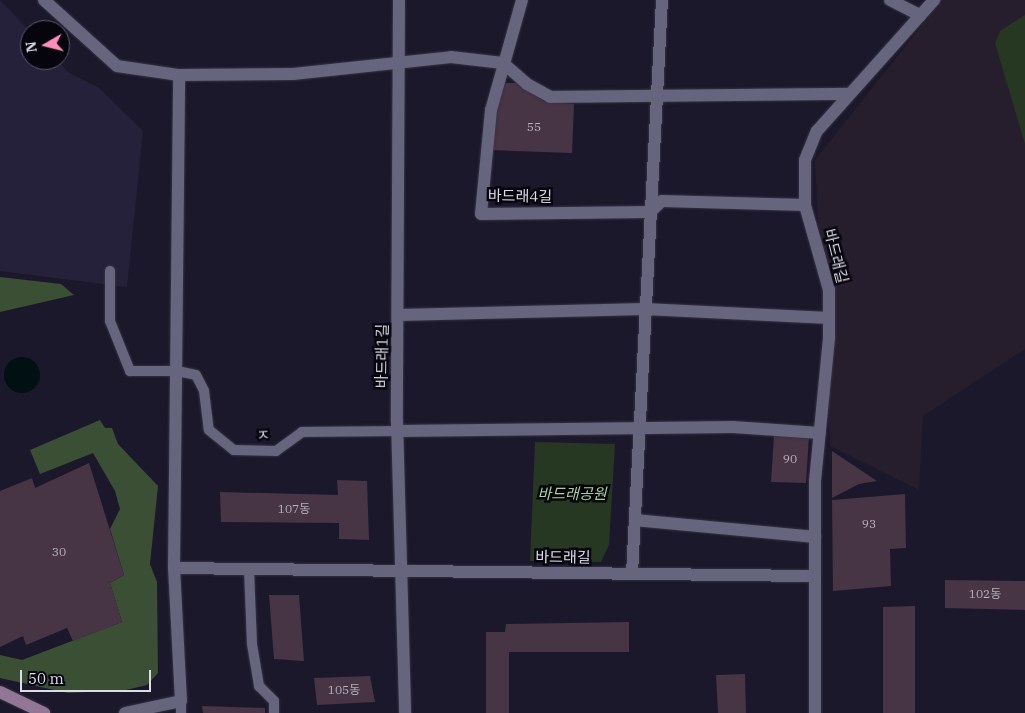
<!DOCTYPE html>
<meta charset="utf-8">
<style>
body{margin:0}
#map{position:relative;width:1025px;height:713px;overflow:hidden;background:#1b182c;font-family:"IBM Plex Serif","Noto Sans KR",serif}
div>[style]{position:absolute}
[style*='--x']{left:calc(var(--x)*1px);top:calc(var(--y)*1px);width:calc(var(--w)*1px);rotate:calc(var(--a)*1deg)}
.built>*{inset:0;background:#25213b}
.education>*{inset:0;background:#271e2d}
.green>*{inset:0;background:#263821}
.forest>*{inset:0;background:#3a4f33}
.water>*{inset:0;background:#001013}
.round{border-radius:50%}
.building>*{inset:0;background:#473445}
.roads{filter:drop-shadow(0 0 1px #353343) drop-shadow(0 0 1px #353343)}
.lane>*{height:10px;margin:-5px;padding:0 5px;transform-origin:5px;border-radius:5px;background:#67657d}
.street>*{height:12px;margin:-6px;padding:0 6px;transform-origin:6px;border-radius:6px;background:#67657d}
.secondary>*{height:12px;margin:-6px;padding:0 6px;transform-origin:6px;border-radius:6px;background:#917695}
span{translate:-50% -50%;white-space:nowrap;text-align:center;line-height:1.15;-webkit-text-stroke:5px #06050d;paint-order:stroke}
.number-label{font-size:12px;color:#b7b1c0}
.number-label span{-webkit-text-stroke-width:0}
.street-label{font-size:15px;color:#dcdbe9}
.park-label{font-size:15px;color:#a7ce9b;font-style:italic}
.north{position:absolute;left:20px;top:20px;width:50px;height:50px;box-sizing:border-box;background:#06050d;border:1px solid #5c5b65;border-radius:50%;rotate:262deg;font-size:14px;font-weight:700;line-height:20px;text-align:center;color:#dcdbe9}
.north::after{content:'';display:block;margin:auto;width:18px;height:22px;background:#ff8eba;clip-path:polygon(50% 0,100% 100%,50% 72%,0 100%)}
.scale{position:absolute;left:20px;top:670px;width:131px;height:22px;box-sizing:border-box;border:2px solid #dcdbe9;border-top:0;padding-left:6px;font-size:15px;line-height:18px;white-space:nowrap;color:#dcdbe9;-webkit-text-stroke:4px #06050d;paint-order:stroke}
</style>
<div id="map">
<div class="built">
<div style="clip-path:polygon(0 0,30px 32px,30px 60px,57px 60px,68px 72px,99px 88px,143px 131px,127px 287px,0 271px)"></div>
</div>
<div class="education">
<div style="clip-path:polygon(942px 0,1025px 0,1025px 349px,923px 416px,919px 490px,830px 446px,815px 160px)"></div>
</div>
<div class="green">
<div style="clip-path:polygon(1025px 15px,1025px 144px,995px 43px,1000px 31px)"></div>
<div style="clip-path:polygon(535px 442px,615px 444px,609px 545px,601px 562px,530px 561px)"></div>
</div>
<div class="forest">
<div style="clip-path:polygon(0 277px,61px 284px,74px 295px,0 312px)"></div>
<div style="clip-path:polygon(100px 420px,105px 428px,112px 428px,118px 444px,158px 486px,150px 564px,157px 582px,158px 673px,147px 685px,126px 690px,68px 693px,0 678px,0 655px,22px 660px,122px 622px,110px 583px,124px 575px,110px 529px,120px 509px,115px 491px,93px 453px,40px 474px,30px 450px)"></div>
</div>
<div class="water">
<div class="round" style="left:4px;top:357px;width:36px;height:36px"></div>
</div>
<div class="building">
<div style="clip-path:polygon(502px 83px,518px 83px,544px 101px,574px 104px,572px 153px,490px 150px)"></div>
<div style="clip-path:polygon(774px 435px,809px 436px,806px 483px,771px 482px)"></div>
<div style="clip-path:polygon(832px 451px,877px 481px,859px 484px,832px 498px)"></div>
<div style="clip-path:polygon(89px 463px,124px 575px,110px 583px,122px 622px,73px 641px,67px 628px,26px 645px,23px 636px,0 647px,0 491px,32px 478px,35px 488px)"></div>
<div style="clip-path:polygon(337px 480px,367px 481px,369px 540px,339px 539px,339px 523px,221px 522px,220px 492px,338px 495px)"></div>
<div style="clip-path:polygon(905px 494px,906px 548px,890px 549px,891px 586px,833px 591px,832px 500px)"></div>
<div style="clip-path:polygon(945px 580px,1025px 581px,1025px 610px,945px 608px)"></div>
<div style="clip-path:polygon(269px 595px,299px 595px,304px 661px,274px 659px)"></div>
<div style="clip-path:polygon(915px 606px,915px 713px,883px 713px,883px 607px)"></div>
<div style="clip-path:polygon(629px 622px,629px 652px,509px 652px,509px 713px,486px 713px,486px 632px,505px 632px,506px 624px)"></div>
<div style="clip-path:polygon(745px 674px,746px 713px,718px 713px,716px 675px)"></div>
<div style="clip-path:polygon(370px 676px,375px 702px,317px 705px,314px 678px)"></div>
<div style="clip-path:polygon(202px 706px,265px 708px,265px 713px,203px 713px)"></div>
</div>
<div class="roads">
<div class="lane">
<div style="--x:110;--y:271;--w:50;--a:90"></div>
<div style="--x:110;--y:321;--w:54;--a:68.2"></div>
<div style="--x:130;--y:371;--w:47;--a:0"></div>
<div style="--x:177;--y:371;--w:19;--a:12"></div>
<div style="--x:196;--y:375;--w:18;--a:63"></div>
<div style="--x:204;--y:391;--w:39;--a:83"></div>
<div style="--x:209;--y:430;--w:32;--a:39"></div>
<div style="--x:234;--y:450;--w:42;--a:1.4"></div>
<div style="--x:276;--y:451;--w:32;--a:-36"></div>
<div style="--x:302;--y:432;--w:96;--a:-0.6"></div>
<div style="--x:249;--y:569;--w:75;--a:87.7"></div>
<div style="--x:252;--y:644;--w:43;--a:80.5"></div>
<div style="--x:259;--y:686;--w:21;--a:45"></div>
<div style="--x:274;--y:701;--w:12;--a:90"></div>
<div style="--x:181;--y:713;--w:12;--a:-90"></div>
</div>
<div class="street">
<div style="--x:44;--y:0;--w:98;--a:42.1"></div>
<div style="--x:117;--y:66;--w:63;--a:8.3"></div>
<div style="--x:399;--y:0;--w:421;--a:90.3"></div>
<div style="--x:397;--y:421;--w:292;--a:88.4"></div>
<div style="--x:522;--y:0;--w:114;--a:105.7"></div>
<div style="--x:491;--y:110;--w:104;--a:95.5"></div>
<div style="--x:481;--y:214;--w:169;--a:-0.7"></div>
<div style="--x:890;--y:0;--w:34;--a:27"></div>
<div style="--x:650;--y:212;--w:16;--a:-43"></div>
<div style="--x:662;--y:201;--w:143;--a:1.6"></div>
<div style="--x:399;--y:315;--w:246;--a:-1.4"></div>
<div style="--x:645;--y:309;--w:184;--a:2.8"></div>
<div style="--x:398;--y:431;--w:335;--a:-0.7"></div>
<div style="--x:733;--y:427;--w:87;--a:3.9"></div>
<div style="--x:635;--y:520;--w:181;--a:5.4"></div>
<div style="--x:174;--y:568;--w:641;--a:0.72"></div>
<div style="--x:815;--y:576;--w:137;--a:90"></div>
<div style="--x:632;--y:574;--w:575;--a:-87.01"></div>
<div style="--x:815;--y:576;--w:95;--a:-90"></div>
<div style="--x:815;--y:481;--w:145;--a:-84.4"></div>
<div style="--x:829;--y:337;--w:47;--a:-90"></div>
<div style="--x:829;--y:290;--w:88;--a:-105.8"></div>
<div style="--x:805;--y:205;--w:45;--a:-90"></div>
<div style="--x:805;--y:160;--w:31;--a:-68"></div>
<div style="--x:817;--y:131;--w:176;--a:-48.2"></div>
<div style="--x:125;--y:713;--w:57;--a:-12.1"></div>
<div style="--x:181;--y:701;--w:133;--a:-93"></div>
<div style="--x:174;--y:568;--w:493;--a:-89.4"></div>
<div style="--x:179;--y:75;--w:114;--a:-0.5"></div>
<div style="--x:293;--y:74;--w:159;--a:-6.1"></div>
<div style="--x:451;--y:57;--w:52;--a:6.6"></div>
<div style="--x:503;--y:63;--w:32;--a:41"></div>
<div style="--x:527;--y:84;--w:26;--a:29"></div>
<div style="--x:550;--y:97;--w:299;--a:-0.6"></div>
</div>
<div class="secondary">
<div style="--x:0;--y:692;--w:49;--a:25.5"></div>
</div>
</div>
<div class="number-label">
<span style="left:534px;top:127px">55</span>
<span style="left:790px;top:459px">90</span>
<span style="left:294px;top:509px">107동</span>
<span style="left:869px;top:524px">93</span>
<span style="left:59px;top:552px">30</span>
<span style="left:985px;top:594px">102동</span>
<span style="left:344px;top:690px">105동</span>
</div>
<div class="street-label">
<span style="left:520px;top:196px;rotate:1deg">바드래4길</span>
<span style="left:836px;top:256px;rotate:76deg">바드래길</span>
<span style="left:382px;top:356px;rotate:-89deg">바드래1길</span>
<span style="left:263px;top:435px;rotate:-3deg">ㅈ</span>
<span style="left:563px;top:557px;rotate:1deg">바드래길</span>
</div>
<div class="park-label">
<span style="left:572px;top:494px">바드래공원</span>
</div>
<div class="north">N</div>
<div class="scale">50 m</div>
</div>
